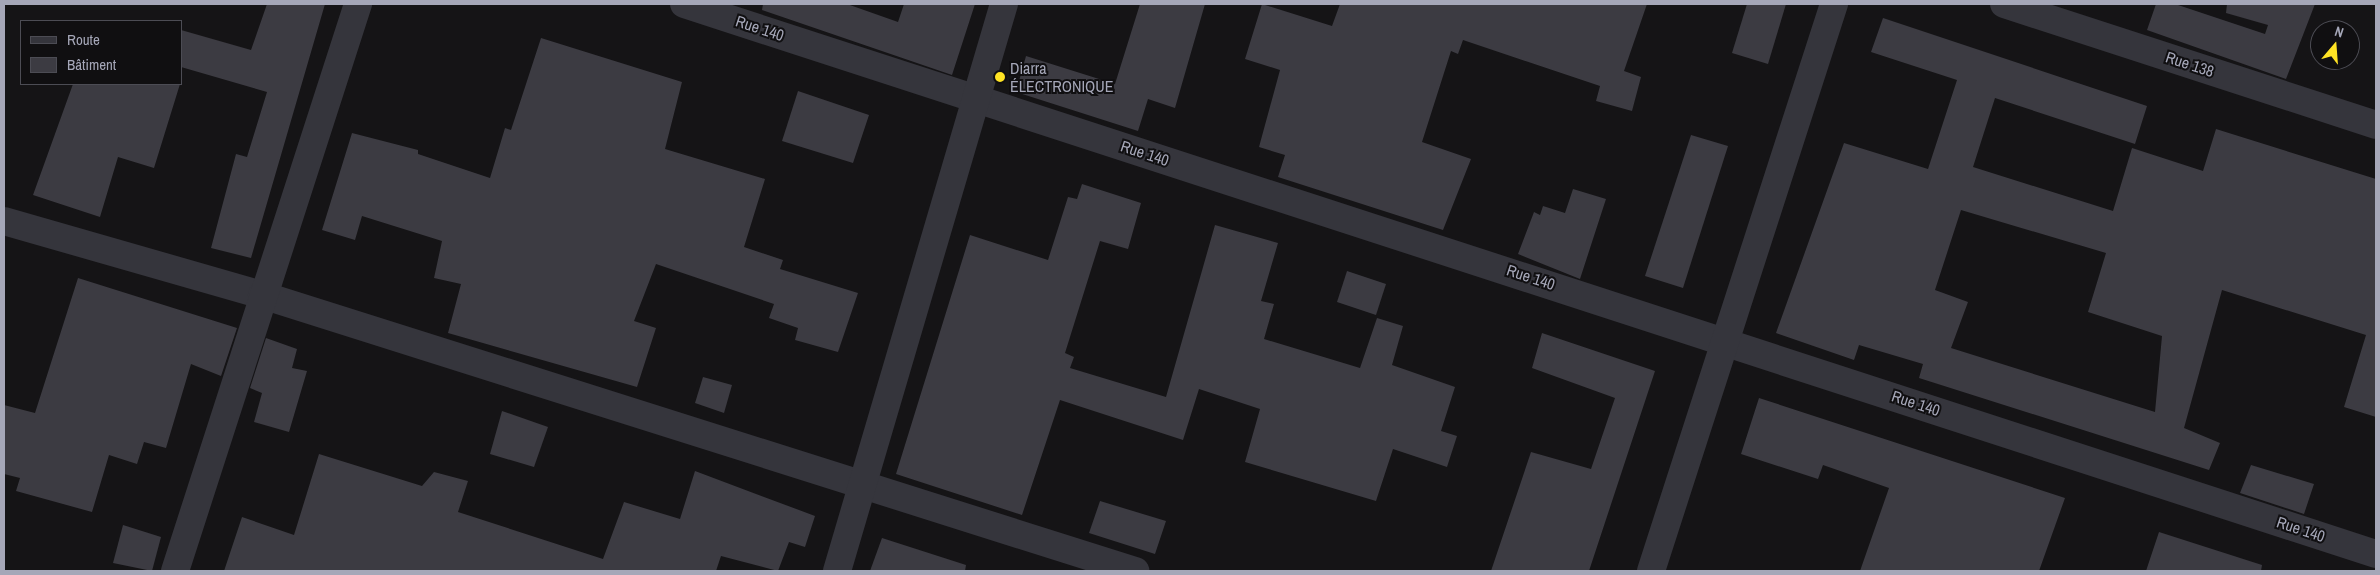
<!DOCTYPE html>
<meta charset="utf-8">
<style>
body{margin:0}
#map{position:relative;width:2380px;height:575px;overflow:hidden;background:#151416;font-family:"Archivo Narrow",sans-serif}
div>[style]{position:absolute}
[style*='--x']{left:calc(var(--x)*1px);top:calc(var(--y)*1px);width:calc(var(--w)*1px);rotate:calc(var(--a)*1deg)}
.building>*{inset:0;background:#3c3b42}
.minor>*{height:28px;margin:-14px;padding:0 14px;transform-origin:14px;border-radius:14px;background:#35353c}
.dots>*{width:14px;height:14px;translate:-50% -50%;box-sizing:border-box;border:2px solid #100f11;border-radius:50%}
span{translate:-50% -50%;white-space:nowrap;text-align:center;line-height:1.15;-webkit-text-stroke:4px #100f11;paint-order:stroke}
.street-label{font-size:16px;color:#a5a7b8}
.poi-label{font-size:16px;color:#a5a7b8}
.left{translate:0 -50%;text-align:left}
.frame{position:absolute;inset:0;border:5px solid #a5a7b8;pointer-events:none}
.legend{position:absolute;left:20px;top:20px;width:162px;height:65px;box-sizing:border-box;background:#100f11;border:1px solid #4c4c54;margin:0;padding:6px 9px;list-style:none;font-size:15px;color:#a5a7b8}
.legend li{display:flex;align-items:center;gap:10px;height:25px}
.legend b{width:25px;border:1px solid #4c4c54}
.north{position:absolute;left:2310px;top:20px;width:50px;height:50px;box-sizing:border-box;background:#100f11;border:1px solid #4c4c54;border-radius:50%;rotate:18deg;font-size:14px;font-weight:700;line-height:20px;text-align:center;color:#a5a7b8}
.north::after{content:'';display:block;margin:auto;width:18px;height:22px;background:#ffe324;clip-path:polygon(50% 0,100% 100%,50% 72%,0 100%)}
</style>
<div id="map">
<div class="building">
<div style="clip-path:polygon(267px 4px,325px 4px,251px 258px,211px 248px,236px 154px,247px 157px,267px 92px,181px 67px,181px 30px,251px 50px)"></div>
<div style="clip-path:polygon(763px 4px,847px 4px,898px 22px,904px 4px,975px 4px,952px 75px,762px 10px)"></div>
<div style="clip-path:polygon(1140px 4px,1205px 4px,1175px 108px,1148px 99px,1138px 131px,1016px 92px,1026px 56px,1115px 84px)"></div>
<div style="clip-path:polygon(1262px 4px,1332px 26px,1340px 4px,1647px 4px,1624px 71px,1641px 77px,1632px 111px,1596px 101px,1600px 86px,1463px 40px,1458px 54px,1451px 51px,1422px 142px,1471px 159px,1443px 230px,1278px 177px,1285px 155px,1259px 147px,1280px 70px,1245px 59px)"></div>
<div style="clip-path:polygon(1747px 4px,1786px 4px,1768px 64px,1732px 53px)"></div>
<div style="clip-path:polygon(2156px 4px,2175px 4px,2265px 34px,2268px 25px,2226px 13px,2227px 4px,2315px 4px,2286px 79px,2147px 30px)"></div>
<div style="clip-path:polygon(evenodd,1883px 18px,2147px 106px,2135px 144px,1995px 98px,1973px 167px,2113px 211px,2132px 148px,2203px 171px,2216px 129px,2376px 179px,2376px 417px,2344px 407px,2366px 335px,2222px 290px,2184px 428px,2220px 443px,2209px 470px,1919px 378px,1923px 364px,1859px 345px,1854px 360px,1776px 333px,1844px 143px,1928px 169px,1957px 80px,1871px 52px,1883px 18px,1961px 210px,2106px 253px,2088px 312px,2162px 336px,2155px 412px,1951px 348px,1968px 302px,1935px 290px,1961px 210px)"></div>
<div style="clip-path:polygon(541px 38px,682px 82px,665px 149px,765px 179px,744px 247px,783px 260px,780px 269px,858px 293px,838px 352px,795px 340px,798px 328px,769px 318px,774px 304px,656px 264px,634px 321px,656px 328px,637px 387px,448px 333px,461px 284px,434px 278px,442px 241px,362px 216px,355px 240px,322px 230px,352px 133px,418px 150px,418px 154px,490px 178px,505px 128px,511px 130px)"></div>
<div style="clip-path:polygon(73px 84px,180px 84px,154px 168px,118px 157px,100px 217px,33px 195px)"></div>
<div style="clip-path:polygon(798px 91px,869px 115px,853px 163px,782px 141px)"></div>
<div style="clip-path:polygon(1691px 135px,1728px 146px,1683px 288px,1645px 276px)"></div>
<div style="clip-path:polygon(1082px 184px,1141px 203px,1128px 249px,1100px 241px,1065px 353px,1074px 357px,1070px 368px,1166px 397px,1215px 225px,1278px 243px,1261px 301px,1274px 304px,1264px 339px,1360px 368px,1377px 318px,1403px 326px,1392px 365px,1455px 387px,1441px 431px,1457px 436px,1447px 467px,1393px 449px,1376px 501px,1245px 462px,1260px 409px,1199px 389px,1183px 440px,1060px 400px,1022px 515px,896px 474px,970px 235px,1048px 260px,1068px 197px,1077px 199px)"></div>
<div style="clip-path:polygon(1573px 189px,1606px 199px,1580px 279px,1518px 254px,1534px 212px,1540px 215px,1543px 206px,1565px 213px)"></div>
<div style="clip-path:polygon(1347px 271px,1386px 284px,1376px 315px,1337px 302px)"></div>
<div style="clip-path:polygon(78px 278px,237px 328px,221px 376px,191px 364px,166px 448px,144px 442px,137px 464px,109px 455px,92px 512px,16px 491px,20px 478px,4px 474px,4px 405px,35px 413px)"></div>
<div style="clip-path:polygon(1542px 333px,1655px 371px,1589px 571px,1491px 571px,1531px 452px,1591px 469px,1615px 398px,1532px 368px)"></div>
<div style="clip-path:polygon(266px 338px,297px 349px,292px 368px,307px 371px,289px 432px,254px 422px,262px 393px,250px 388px)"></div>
<div style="clip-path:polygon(703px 377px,732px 385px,724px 413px,695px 403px)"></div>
<div style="clip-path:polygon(1759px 398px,2065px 498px,2039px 571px,1860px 571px,1889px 488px,1823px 465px,1818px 479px,1741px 454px)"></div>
<div style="clip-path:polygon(502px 411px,548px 427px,534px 467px,490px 454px)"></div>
<div style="clip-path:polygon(319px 454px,422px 486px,434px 472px,468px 481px,458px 512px,603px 559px,624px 502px,680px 519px,695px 471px,815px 516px,805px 547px,789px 542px,778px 571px,721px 556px,716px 571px,224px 571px,242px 517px,294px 535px)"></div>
<div style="clip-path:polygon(2251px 465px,2314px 484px,2304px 514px,2240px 493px)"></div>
<div style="clip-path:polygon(1100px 501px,1166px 521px,1155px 554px,1089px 533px)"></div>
<div style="clip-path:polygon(123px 525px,161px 537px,152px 571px,113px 563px)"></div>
<div style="clip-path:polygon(2159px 532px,2262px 565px,2261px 571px,2146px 571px)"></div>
<div style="clip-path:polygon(882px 538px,966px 565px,965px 571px,870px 571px)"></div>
</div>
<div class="minor">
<div style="--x:684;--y:4;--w:1779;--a:18.01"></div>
<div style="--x:2004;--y:4;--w:391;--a:18"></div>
<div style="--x:4;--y:221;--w:268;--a:16"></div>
<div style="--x:262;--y:295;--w:916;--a:17.54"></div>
<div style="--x:175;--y:571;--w:596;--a:-72.11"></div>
<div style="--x:837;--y:571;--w:591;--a:-73.59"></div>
<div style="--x:1651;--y:571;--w:596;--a:-72.11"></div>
</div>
<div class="dots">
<div style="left:1000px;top:77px;background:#ffe324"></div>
</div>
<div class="street-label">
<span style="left:760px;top:28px;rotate:18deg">Rue 140</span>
<span style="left:2190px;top:64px;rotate:18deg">Rue 138</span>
<span style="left:1145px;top:153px;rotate:18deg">Rue 140</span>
<span style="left:1531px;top:277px;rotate:18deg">Rue 140</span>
<span style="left:1916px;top:403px;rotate:18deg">Rue 140</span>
<span style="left:2301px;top:529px;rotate:18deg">Rue 140</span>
</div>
<div class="poi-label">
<span class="left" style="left:1010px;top:77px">Diarra<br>ÉLECTRONIQUE</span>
</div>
<div class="frame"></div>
<ul class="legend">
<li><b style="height:6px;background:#35353c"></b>Route</li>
<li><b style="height:14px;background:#3c3b42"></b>Bâtiment</li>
</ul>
<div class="north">N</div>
</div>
